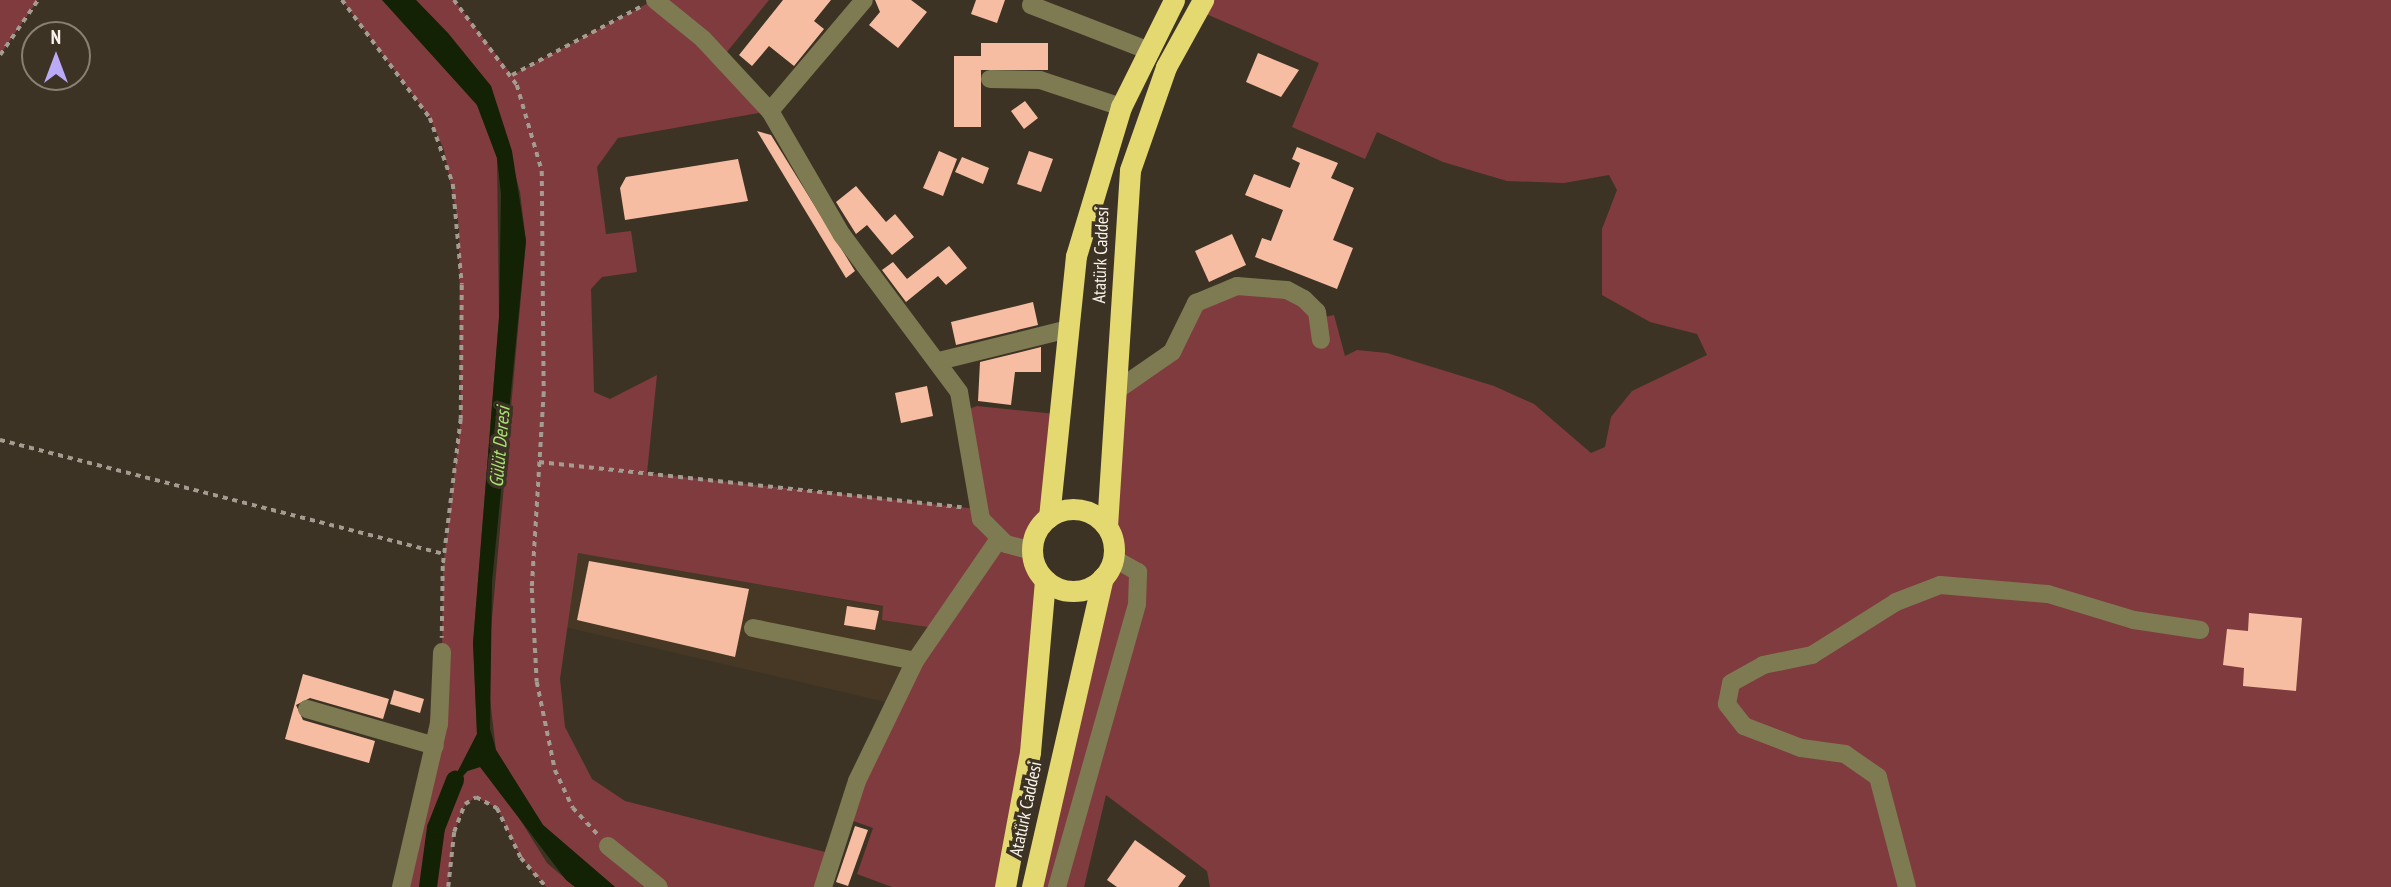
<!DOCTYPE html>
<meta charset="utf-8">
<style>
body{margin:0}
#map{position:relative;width:2391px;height:887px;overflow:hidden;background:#3d3325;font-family:"PT Sans Narrow",sans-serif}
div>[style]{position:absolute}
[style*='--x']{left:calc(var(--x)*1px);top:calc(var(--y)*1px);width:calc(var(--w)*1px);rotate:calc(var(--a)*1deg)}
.built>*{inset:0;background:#463824}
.green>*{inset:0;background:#803b3f}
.water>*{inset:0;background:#132105}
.canal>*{height:18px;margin:-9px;padding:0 9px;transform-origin:9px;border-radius:9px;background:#132105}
.building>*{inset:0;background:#f7bda2}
.path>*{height:3.5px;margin-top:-1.75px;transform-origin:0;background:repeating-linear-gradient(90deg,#a49c91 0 5px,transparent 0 10px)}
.minor>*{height:18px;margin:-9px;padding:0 9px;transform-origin:9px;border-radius:9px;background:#7e7a52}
.highway>*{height:21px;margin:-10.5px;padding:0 10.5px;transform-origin:10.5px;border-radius:10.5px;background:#e4d970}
.highway>.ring{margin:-10.5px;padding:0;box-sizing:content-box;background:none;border:21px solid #e4d970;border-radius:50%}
span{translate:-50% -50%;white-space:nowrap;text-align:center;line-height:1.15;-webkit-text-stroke:7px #3d3325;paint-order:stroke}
.street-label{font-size:18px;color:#faf3eb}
.water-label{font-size:19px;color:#aae573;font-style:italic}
.north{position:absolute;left:21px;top:21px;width:70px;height:70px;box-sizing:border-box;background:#3d3325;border:2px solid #898074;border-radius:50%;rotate:0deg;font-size:19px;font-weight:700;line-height:28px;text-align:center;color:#faf3eb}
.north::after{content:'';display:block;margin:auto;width:24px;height:32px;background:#baaaf7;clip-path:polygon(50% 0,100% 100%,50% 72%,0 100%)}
</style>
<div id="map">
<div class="built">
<div style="clip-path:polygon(578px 552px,884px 607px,882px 619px,934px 628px,894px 704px,565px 627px)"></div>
</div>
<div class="green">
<div style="clip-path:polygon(0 0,38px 0,0 55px)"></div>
<div style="clip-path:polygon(342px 0,382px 0,405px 21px,477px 105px,497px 158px,499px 318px,473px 643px,477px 734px,446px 795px,468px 771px,480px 767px,492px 774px,547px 863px,575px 887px,546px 887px,521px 858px,497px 808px,476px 797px,465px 805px,454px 832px,448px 887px,401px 887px,442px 652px,443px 566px,461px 419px,459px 226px,444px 150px,430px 118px)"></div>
<div style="clip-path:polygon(416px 0,454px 0,512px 75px,654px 0,769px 0,722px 58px,770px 111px,618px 138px,597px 167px,606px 234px,631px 231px,637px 272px,602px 277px,591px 289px,594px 392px,610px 399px,657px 375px,647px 473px,977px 509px,966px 410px,977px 406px,1056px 414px,1043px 522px,1033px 543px,1040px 574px,1005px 887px,892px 887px,857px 874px,873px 828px,845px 818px,934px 628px,882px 620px,883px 606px,578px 553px,560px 679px,565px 727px,592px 779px,625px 801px,833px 854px,823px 887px,615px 887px,543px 825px,496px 750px,487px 674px,526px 241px,520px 192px,491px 86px)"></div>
<div style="clip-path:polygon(1203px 0,2391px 0,2391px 887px,1210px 887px,1207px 871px,1106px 795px,1084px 887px,1032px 887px,1112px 561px,1120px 388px,1158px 365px,1196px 303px,1263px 285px,1319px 318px,1334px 315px,1345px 356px,1357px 350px,1387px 353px,1494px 386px,1534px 404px,1591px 453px,1605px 447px,1611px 417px,1632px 391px,1707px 355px,1697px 334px,1650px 322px,1602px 295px,1602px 229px,1617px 190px,1609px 175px,1564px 183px,1507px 181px,1443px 162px,1377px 132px,1365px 159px,1292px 127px,1319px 63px,1197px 10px)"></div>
</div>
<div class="water">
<div style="clip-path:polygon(382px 0,416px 0,448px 33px,491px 86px,512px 151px,526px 241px,492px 581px,490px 729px,496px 750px,543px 825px,615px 887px,575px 887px,566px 880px,480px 767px,467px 771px,444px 798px,477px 734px,473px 643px,499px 318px,501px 194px,497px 158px,477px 105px)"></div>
</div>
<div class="canal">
<div style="--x:428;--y:887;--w:60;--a:-82.3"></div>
<div style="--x:436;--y:828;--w:52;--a:-68.4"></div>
</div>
<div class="building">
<div style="clip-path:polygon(783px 0,831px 0,814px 21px,824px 29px,794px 66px,769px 46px,752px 66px,739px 55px)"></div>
<div style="clip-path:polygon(875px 0,911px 0,927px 12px,898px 48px,869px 25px,880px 12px)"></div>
<div style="clip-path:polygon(976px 0,1005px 0,997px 23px,971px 14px)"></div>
<div style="clip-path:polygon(981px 43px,1048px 43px,1048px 70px,981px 70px,981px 127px,954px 127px,954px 56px,981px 56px)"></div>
<div style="clip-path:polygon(1258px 53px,1299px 70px,1281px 97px,1246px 82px)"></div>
<div style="clip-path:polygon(1025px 101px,1038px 118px,1024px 129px,1011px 111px)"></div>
<div style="clip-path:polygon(757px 131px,771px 135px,855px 271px,846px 278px)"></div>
<div style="clip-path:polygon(1297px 147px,1338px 163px,1331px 178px,1354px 188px,1333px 240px,1353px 248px,1337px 289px,1255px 257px,1262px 238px,1271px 241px,1283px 210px,1245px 195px,1254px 174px,1290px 188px,1300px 163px,1292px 159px)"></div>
<div style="clip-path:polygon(939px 151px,957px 159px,943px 196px,923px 188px)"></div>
<div style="clip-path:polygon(1029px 151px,1053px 159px,1041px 192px,1017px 184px)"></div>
<div style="clip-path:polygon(962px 157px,989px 168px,983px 184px,955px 172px)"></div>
<div style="clip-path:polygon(738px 159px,748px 201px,625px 220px,620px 188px,626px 177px)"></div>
<div style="clip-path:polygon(856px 186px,886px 222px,895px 214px,914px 237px,892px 255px,867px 225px,856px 234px,836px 202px)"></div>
<div style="clip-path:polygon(1232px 234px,1246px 265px,1209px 282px,1195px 251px)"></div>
<div style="clip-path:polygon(949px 246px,967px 268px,946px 285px,938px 276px,906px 302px,882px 270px,893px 262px,907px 279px)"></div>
<div style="clip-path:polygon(1033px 302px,1038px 325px,956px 345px,951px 322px)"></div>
<div style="clip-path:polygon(1041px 347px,1041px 372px,1015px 372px,1011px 405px,978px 401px,980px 362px)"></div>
<div style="clip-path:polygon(927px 386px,933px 416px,901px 423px,895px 393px)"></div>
<div style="clip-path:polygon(589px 561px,749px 589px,735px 657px,577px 620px)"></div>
<div style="clip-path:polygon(847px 606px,879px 611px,875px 630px,844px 625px)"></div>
<div style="clip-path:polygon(2249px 613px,2302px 618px,2296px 691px,2243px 686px,2244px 668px,2223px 665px,2227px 629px,2248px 631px)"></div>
<div style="clip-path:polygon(303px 674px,389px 699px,383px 719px,310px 698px,296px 705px,303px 720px,375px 741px,369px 763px,285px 739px)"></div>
<div style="clip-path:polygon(394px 690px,424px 699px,420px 713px,390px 704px)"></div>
<div style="clip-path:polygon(855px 826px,868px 830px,848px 886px,836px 882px)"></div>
<div style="clip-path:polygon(1135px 840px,1186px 876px,1178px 887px,1117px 887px,1107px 880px)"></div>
</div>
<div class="path">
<div style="--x:342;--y:0;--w:147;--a:53.3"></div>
<div style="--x:430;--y:118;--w:70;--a:70.8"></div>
<div style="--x:453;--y:184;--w:101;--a:84.9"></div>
<div style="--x:462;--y:285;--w:134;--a:90.4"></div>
<div style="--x:461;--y:419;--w:148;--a:97"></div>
<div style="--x:443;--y:566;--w:72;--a:90.8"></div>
<div style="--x:454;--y:0;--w:106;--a:53.5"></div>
<div style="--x:517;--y:85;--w:90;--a:73.8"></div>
<div style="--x:542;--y:171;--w:221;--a:89.5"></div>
<div style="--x:544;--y:392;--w:196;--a:93.5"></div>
<div style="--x:532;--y:588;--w:94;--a:87"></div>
<div style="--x:537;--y:682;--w:90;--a:78.4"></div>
<div style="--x:555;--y:770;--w:42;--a:64.7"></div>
<div style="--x:573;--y:808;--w:37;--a:47"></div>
<div style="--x:0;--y:55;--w:67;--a:-55.4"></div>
<div style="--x:512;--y:75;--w:145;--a:-28"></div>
<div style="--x:0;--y:440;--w:459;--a:14.4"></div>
<div style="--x:539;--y:462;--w:425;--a:6.1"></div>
<div style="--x:448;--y:887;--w:55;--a:-83.8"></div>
<div style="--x:454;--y:832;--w:30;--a:-69"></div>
<div style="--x:465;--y:804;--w:13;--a:-32"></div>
<div style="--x:476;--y:797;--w:24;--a:28"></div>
<div style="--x:497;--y:808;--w:55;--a:64.4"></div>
<div style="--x:521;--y:858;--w:38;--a:49"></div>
</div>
<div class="minor">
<div style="--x:655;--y:0;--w:62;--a:39.1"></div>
<div style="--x:703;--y:39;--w:98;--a:47.1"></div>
<div style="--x:770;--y:111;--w:143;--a:59.9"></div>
<div style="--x:842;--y:235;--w:196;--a:53.3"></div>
<div style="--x:959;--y:392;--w:129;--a:80.2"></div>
<div style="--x:981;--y:519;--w:35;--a:45"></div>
<div style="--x:1006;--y:544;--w:27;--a:15"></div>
<div style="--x:1031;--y:5;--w:124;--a:21.2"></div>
<div style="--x:990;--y:79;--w:50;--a:1.1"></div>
<div style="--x:1040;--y:80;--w:85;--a:18.4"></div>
<div style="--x:770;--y:111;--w:145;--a:-49.7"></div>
<div style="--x:939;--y:361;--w:129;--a:-13.9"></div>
<div style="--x:1120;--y:388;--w:63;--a:-34.7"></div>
<div style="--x:1172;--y:352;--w:55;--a:-63.9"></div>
<div style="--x:1196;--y:303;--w:44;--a:-22.5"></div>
<div style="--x:1237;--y:286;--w:50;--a:4.6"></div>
<div style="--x:1287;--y:290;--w:19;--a:28"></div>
<div style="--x:1304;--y:299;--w:18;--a:45"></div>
<div style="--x:1317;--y:312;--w:28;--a:82"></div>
<div style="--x:753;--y:628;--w:165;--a:11.5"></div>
<div style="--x:307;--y:709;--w:133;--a:16.1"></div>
<div style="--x:608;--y:846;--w:65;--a:38.8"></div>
<div style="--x:401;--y:887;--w:167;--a:-76.9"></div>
<div style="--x:439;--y:724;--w:72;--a:-87.6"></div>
<div style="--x:823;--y:887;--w:111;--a:-72.2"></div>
<div style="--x:857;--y:781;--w:133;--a:-64.2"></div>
<div style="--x:915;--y:661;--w:148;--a:-55.5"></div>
<div style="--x:1057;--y:887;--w:294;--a:-74.2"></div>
<div style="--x:1137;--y:604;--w:32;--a:-88"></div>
<div style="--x:1138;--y:572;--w:29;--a:-151"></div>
<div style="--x:1907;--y:887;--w:114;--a:-104.8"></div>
<div style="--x:1878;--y:777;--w:40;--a:-145.1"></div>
<div style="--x:1845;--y:754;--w:44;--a:-172.2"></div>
<div style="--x:1801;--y:748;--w:61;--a:-158.9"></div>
<div style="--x:1744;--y:726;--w:28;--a:-128"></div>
<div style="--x:1727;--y:704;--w:21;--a:-79"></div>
<div style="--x:1731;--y:683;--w:37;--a:-29"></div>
<div style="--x:1763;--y:665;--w:50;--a:-11.5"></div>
<div style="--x:1812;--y:655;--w:99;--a:-32.2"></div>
<div style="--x:1896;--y:602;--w:47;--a:-21.1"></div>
<div style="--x:1940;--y:585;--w:108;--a:4.8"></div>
<div style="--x:2048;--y:594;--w:90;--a:16.8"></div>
<div style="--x:2134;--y:620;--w:67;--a:8.6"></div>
</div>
<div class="highway">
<div class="ring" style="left:1032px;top:509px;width:61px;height:61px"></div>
<div style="--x:1049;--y:517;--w:262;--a:-84.1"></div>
<div style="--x:1076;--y:256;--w:156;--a:-73.2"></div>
<div style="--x:1121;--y:107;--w:119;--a:-63.6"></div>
<div style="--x:1107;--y:526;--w:357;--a:-86.3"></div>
<div style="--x:1130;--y:170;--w:109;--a:-70.7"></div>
<div style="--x:1166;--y:67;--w:77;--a:-61.1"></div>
<div style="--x:1005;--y:887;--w:137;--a:-79.5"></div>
<div style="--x:1030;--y:752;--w:173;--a:-85"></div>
<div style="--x:1032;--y:887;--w:318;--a:-77.1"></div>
</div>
<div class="street-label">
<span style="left:1101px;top:255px;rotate:-88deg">Atatürk Caddesi</span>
<span style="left:1026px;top:809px;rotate:-78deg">Atatürk Caddesi</span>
</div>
<div class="water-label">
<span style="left:500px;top:447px;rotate:-85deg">Gülüt Deresi</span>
</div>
<div class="north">N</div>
</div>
